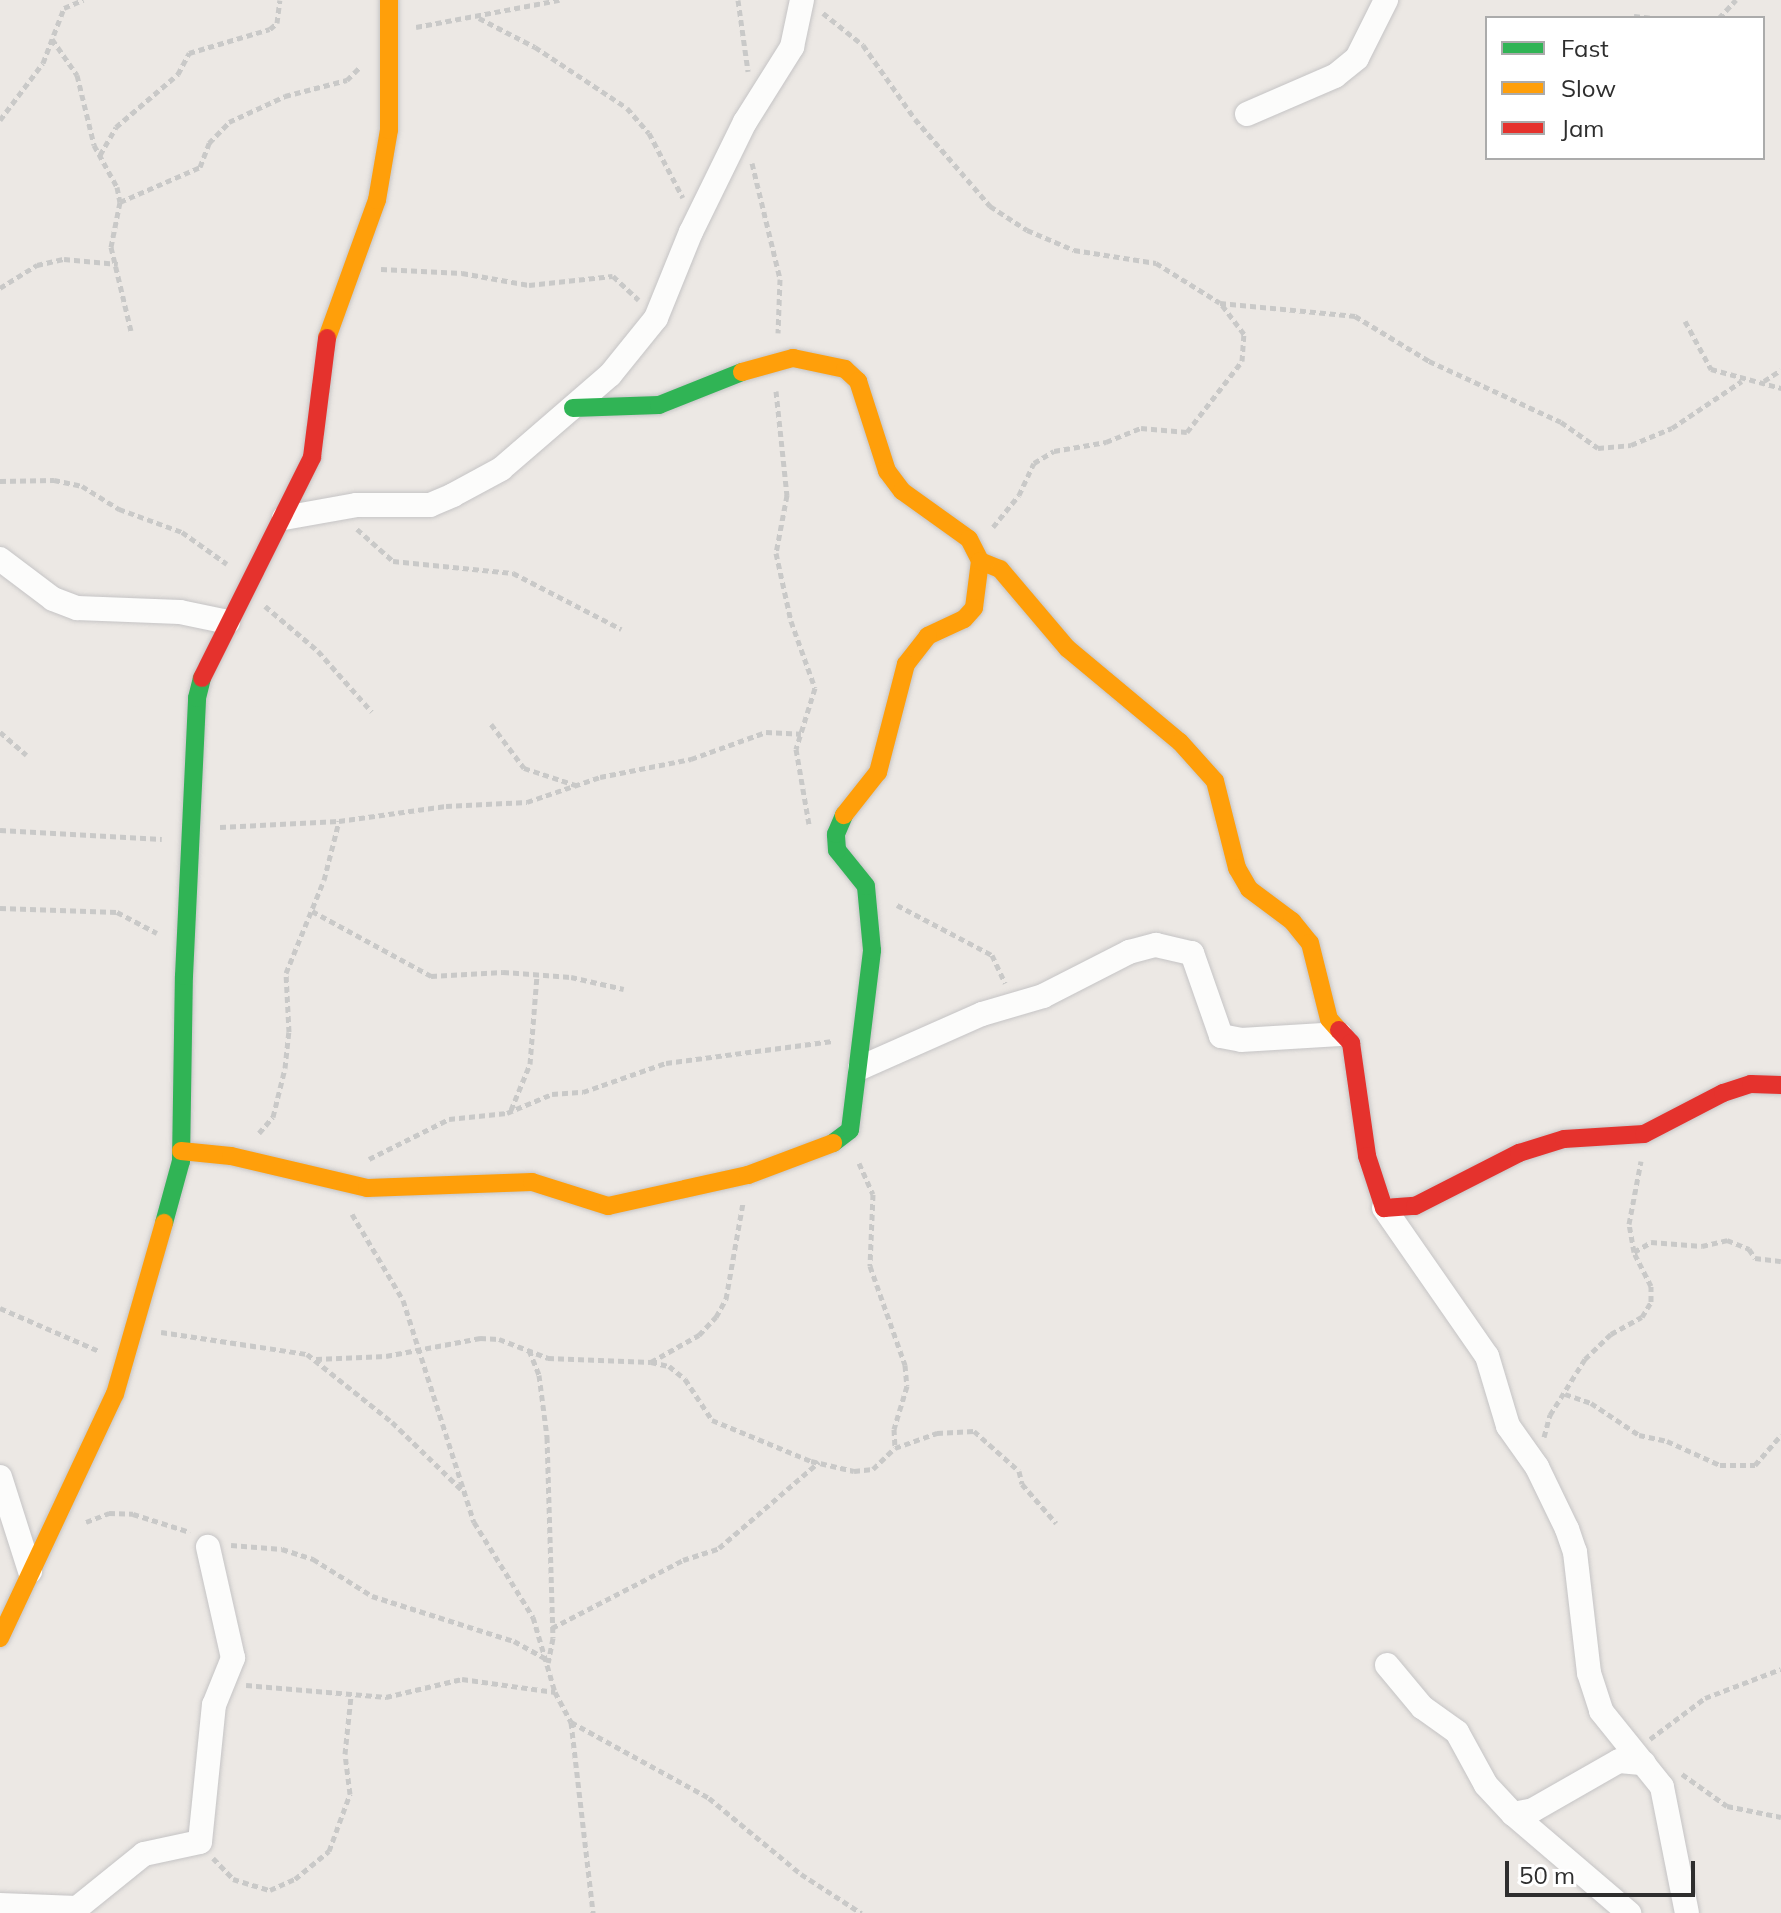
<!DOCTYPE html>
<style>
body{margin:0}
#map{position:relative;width:1781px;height:1913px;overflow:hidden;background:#ece8e4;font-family:Mulish,sans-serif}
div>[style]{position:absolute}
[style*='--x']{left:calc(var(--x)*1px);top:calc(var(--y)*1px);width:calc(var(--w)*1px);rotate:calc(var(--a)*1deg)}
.path>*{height:5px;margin-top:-2.5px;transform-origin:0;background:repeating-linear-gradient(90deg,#c9c9c8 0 6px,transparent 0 10px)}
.roads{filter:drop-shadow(0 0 2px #c5c4c5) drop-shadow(0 0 2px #c5c4c5)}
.street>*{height:24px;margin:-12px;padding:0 12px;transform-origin:12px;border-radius:12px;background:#fcfcfb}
.fast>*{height:18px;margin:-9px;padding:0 9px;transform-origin:9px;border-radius:9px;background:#30b455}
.slow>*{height:18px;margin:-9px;padding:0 9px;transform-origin:9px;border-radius:9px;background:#ff9f0a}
.jam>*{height:18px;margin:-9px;padding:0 9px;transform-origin:9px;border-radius:9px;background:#e5322d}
span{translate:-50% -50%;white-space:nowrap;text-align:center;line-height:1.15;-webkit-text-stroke:7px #fff;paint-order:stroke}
.legend{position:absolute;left:1485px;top:16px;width:280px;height:144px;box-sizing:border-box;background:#fff;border:2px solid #ababab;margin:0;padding:10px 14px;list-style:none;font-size:24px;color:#2e2e2e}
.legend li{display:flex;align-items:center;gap:16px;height:40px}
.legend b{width:40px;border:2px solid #ababab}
.scale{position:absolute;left:1505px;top:1861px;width:190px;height:36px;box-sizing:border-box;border:4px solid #2e2e2e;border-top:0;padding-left:10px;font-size:24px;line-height:28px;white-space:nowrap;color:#2e2e2e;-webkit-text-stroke:6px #fff;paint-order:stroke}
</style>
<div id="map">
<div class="path">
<div style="--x:738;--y:0;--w:72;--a:82"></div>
<div style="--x:823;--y:13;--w:51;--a:38.7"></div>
<div style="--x:863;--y:45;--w:90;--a:54.9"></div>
<div style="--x:915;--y:119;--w:115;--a:49.2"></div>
<div style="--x:990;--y:206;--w:44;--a:33"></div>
<div style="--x:1027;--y:230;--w:51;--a:23.1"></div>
<div style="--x:1074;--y:250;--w:83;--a:9"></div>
<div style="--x:1156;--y:263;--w:75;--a:32"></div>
<div style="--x:1220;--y:303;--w:136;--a:5.5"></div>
<div style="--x:1355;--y:316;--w:87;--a:31.3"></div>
<div style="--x:1429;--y:361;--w:145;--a:24.8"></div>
<div style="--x:1561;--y:422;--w:45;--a:35.1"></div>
<div style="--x:1598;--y:448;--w:33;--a:-5"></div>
<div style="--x:1631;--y:445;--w:44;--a:-22.5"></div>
<div style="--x:1672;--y:428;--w:84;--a:-33.9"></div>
<div style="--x:1634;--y:16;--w:19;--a:6"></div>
<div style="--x:479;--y:18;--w:63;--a:27.4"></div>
<div style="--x:535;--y:47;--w:110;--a:33.5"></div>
<div style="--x:627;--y:108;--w:33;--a:49"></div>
<div style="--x:649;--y:133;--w:73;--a:62.4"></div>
<div style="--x:1719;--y:18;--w:25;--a:-47"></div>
<div style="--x:416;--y:27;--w:146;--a:-10.7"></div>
<div style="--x:52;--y:39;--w:44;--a:55.2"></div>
<div style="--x:77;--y:75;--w:72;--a:76.3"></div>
<div style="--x:94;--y:145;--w:48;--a:61.3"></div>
<div style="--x:117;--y:187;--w:15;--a:79"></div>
<div style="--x:120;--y:202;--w:46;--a:101.3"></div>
<div style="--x:111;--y:247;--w:86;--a:76.6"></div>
<div style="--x:0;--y:120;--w:71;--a:-53"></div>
<div style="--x:43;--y:63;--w:59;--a:-69.1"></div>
<div style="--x:64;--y:8;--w:21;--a:-23"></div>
<div style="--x:100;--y:155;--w:32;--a:-60"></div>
<div style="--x:116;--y:127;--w:82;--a:-40.5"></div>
<div style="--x:178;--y:74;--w:24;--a:-62"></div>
<div style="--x:189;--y:53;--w:84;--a:-16.5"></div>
<div style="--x:270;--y:29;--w:9;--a:-41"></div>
<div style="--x:277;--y:23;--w:23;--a:-83"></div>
<div style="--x:752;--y:163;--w:119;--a:76.4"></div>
<div style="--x:780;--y:279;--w:54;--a:92.1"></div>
<div style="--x:120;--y:202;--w:87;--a:-23.6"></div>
<div style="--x:200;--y:167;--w:26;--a:-69"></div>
<div style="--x:209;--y:143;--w:29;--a:-46"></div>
<div style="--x:229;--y:122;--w:62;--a:-24.9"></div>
<div style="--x:285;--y:96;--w:64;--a:-14.5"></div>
<div style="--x:347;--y:80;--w:18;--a:-45"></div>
<div style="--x:381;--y:269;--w:81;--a:2.8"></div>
<div style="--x:462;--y:273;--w:68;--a:10.2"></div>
<div style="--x:529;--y:285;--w:84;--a:-6.1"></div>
<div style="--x:613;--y:276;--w:35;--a:43"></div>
<div style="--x:0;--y:288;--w:44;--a:-31.9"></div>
<div style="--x:37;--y:265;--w:28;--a:-13"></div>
<div style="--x:64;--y:259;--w:54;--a:5.3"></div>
<div style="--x:1685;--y:321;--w:55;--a:61.6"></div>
<div style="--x:1711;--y:369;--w:73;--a:15.2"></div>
<div style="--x:1764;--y:381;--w:20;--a:-33"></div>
<div style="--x:776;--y:391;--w:105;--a:84"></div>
<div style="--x:787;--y:495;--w:59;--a:100.7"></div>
<div style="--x:776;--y:553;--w:70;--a:77.6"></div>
<div style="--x:791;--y:621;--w:71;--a:70.3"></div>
<div style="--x:815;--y:688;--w:64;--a:107.3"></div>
<div style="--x:796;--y:749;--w:76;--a:80.2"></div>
<div style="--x:0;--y:481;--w:54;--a:-1.1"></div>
<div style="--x:54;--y:480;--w:29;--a:12"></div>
<div style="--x:82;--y:486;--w:44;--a:31.9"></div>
<div style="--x:119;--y:509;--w:67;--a:20.1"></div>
<div style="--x:182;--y:532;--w:55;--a:35.4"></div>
<div style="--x:993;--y:527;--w:41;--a:-50.9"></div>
<div style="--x:1019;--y:495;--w:35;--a:-65"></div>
<div style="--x:1034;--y:463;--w:23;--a:-31"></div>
<div style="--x:1054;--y:451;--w:53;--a:-9.8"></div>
<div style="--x:1106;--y:442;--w:38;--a:-22"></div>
<div style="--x:1141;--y:428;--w:46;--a:5"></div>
<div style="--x:1187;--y:432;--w:90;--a:-52.2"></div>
<div style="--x:1242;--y:361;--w:27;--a:-86"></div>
<div style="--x:1244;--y:334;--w:38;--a:-127"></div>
<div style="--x:357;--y:529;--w:48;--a:41.6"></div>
<div style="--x:393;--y:561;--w:121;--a:5.7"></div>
<div style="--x:513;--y:573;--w:122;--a:27.4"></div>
<div style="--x:265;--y:606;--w:70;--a:40.3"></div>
<div style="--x:318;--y:651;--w:81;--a:48.5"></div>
<div style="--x:491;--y:724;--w:55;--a:53.1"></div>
<div style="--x:524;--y:768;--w:57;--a:18.4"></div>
<div style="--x:0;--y:732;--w:35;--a:41"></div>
<div style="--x:220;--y:827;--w:119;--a:-2.9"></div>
<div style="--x:339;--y:821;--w:108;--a:-8"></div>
<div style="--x:446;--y:806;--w:81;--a:-2.8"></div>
<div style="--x:527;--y:802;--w:77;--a:-18.9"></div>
<div style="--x:600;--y:777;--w:93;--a:-11.2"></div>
<div style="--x:691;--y:759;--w:80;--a:-19.8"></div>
<div style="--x:766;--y:732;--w:35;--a:3"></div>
<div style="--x:0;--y:830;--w:162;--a:3.2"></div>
<div style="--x:897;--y:905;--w:107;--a:27.8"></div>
<div style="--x:992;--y:955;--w:31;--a:65"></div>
<div style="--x:0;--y:908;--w:117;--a:2"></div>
<div style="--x:117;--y:912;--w:45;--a:27.7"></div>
<div style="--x:312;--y:911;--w:136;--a:28.6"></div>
<div style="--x:431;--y:976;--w:72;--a:-3.2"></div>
<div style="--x:503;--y:972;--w:68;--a:4.2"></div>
<div style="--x:571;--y:977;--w:54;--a:12.8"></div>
<div style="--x:511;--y:1110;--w:50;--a:-67.6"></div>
<div style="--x:530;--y:1064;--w:88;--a:-85.5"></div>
<div style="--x:259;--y:1133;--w:21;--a:-49"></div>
<div style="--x:273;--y:1117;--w:50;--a:-76.2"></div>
<div style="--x:285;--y:1068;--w:36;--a:-84"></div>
<div style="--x:289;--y:1032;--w:59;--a:-92.9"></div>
<div style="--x:286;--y:973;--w:100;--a:-67.8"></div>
<div style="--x:324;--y:880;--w:61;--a:-75.7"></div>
<div style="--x:369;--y:1159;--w:89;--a:-26.6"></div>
<div style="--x:449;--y:1119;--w:58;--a:-5.9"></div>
<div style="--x:507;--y:1113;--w:49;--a:-22.9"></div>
<div style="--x:552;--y:1094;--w:31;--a:-4"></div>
<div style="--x:583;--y:1092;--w:88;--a:-19.3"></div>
<div style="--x:666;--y:1063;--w:168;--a:-7.5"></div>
<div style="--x:859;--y:1163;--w:34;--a:66"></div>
<div style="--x:873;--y:1194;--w:72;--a:92.4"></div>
<div style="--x:870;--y:1266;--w:105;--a:70.5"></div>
<div style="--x:905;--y:1365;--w:21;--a:85"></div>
<div style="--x:907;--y:1386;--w:45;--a:106.8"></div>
<div style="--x:894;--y:1429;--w:18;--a:87"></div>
<div style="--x:352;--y:1214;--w:100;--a:59.3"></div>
<div style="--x:403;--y:1300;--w:233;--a:72.3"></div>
<div style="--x:474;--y:1522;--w:112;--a:58.2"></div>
<div style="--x:533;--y:1617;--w:78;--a:73.7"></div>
<div style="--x:555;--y:1692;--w:34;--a:62"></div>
<div style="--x:571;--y:1722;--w:192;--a:83.4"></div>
<div style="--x:1634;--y:1252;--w:20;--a:-30"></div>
<div style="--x:1651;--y:1242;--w:51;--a:4.5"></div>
<div style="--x:1702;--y:1246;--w:26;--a:-13"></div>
<div style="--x:1727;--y:1240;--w:24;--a:22"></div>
<div style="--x:1749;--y:1249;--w:11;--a:56"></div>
<div style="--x:1755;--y:1258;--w:26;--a:7"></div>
<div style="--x:0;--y:1308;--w:108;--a:23.5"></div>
<div style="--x:161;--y:1332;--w:148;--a:8.6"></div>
<div style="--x:307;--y:1354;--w:109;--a:38.7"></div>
<div style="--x:392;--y:1422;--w:102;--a:44.2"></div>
<div style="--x:529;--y:1350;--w:27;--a:68"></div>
<div style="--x:539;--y:1375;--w:63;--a:82.6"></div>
<div style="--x:547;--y:1437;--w:201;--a:88.3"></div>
<div style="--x:553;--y:1638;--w:25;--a:101"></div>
<div style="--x:316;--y:1359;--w:70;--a:-2.5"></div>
<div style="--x:386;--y:1356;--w:96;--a:-10.8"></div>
<div style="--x:480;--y:1338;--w:19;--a:3"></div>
<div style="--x:499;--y:1339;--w:53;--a:21.2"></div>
<div style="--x:548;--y:1358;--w:103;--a:2.2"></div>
<div style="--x:651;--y:1362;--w:18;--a:13"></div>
<div style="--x:669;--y:1366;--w:21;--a:39"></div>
<div style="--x:685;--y:1379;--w:49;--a:56.6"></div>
<div style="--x:712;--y:1420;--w:107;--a:22.5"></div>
<div style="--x:811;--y:1461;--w:44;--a:13.1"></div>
<div style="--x:854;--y:1471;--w:19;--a:-6"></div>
<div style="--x:873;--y:1469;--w:30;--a:-44"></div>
<div style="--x:895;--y:1448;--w:45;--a:-19.7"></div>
<div style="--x:937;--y:1433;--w:37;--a:-3"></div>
<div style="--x:974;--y:1431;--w:60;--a:41.6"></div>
<div style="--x:1019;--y:1471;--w:13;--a:77"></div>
<div style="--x:1022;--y:1484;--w:52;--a:48.9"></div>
<div style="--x:651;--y:1362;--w:55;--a:-29.4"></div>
<div style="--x:699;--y:1335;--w:25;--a:-47"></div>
<div style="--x:716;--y:1317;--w:21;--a:-61"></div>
<div style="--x:726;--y:1299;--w:97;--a:-80"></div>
<div style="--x:1565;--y:1394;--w:28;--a:19"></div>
<div style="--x:1591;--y:1403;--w:58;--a:33.7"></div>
<div style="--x:1639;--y:1435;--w:29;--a:12"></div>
<div style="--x:1667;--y:1441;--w:58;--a:24.4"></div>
<div style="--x:1720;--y:1465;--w:35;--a:0"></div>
<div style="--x:1755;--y:1465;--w:40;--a:-49"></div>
<div style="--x:1544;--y:1437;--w:23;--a:-75"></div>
<div style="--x:1550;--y:1415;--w:66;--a:-58"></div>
<div style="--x:1585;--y:1359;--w:36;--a:-44"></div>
<div style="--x:1611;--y:1334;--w:35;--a:-29"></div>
<div style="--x:1642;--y:1317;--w:17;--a:-59"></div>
<div style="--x:1651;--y:1302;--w:16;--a:-90"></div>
<div style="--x:1651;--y:1286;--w:38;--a:-117"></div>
<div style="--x:1634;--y:1252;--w:28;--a:-100"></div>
<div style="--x:1629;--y:1224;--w:64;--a:-79.2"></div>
<div style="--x:86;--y:1522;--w:25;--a:-21"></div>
<div style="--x:109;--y:1513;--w:24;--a:2"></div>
<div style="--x:133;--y:1514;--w:60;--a:17.5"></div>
<div style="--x:231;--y:1545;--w:51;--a:4.5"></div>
<div style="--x:282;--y:1549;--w:33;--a:18"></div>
<div style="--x:313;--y:1559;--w:70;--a:32.1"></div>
<div style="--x:372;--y:1596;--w:149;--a:17.6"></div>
<div style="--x:514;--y:1641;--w:35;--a:29"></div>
<div style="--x:552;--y:1628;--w:148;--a:-27.4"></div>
<div style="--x:683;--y:1560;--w:38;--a:-18"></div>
<div style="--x:719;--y:1548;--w:132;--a:-40.7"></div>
<div style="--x:246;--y:1685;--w:141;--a:4.9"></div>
<div style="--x:386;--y:1697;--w:78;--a:-13.3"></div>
<div style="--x:462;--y:1679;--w:94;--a:8"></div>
<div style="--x:571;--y:1722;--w:158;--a:28.8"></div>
<div style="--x:709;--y:1798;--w:119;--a:39.6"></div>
<div style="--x:801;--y:1874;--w:72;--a:33"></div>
<div style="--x:1650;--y:1739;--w:69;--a:-36.7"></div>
<div style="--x:1705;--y:1698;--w:81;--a:-20.9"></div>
<div style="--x:1682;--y:1774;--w:55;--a:35.4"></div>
<div style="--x:1727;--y:1806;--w:55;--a:11.5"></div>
<div style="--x:213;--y:1858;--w:29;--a:46"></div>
<div style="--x:233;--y:1879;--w:39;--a:17"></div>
<div style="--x:270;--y:1890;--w:27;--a:-24"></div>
<div style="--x:295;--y:1879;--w:44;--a:-39.5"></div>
<div style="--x:329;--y:1851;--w:61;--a:-69.8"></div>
<div style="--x:350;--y:1794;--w:40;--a:-97.1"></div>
<div style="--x:345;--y:1754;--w:58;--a:-84.1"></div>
</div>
<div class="roads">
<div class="street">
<div style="--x:1247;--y:114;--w:96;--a:-23.4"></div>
<div style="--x:1335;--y:76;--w:28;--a:-39"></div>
<div style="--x:1357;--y:58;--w:65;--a:-63.4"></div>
<div style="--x:284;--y:518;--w:73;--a:-10.2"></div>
<div style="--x:356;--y:505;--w:74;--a:0"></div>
<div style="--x:430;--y:505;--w:25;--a:-23"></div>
<div style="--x:453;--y:495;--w:55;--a:-28.4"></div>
<div style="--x:501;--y:469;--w:144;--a:-40.8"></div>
<div style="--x:610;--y:375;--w:73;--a:-51.1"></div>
<div style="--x:656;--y:318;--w:93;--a:-67.9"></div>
<div style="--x:691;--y:232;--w:123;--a:-63.9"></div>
<div style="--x:745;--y:122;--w:89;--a:-57.9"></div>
<div style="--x:792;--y:47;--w:48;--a:-78"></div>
<div style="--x:0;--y:559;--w:66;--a:37"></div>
<div style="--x:53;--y:599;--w:26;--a:21"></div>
<div style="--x:77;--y:608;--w:103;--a:2.2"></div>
<div style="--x:180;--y:612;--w:49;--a:11.8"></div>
<div style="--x:860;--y:1068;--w:133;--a:-23.9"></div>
<div style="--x:982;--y:1014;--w:64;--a:-16.4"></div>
<div style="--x:1043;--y:996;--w:97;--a:-27.1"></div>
<div style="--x:1129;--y:952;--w:28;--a:-15"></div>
<div style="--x:1156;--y:945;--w:37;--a:13"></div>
<div style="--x:1192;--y:953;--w:88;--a:70.7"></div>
<div style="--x:1221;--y:1036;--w:20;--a:11"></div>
<div style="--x:1241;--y:1040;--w:99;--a:-3.5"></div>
<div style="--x:1384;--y:1208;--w:180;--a:55.2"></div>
<div style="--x:1487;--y:1356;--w:73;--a:73.3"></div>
<div style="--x:1508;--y:1426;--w:50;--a:54.7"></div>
<div style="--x:1537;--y:1467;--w:69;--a:64.2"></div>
<div style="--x:1567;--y:1529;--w:24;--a:71"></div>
<div style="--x:1575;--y:1552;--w:122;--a:83.4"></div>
<div style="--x:1589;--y:1673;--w:40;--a:72"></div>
<div style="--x:1601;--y:1711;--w:97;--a:51.2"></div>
<div style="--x:1662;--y:1787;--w:128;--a:78.8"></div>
<div style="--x:0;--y:1477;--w:99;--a:72.3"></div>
<div style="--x:1387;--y:1665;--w:55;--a:50.2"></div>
<div style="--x:1422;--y:1707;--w:43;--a:35.5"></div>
<div style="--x:1457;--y:1732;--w:60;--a:61.3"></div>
<div style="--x:1486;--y:1785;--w:40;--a:47"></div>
<div style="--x:1513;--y:1814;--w:20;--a:-11"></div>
<div style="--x:1533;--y:1810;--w:99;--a:-29.7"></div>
<div style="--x:1619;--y:1761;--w:25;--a:5"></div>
<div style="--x:1513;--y:1814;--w:153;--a:40.5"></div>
<div style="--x:0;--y:1905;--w:77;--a:2.2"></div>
<div style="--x:77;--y:1908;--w:86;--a:-38.9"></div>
<div style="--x:144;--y:1854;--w:57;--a:-12.1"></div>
<div style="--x:200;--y:1842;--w:138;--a:-84.2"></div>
<div style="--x:214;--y:1705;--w:51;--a:-68"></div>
<div style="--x:233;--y:1658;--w:114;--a:-102.7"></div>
</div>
<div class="fast">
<div style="--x:573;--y:408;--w:86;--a:-2"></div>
<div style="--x:659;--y:405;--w:89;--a:-21.7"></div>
<div style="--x:833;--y:1143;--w:21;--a:-37"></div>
<div style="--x:850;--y:1130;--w:181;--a:-83"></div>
<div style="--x:872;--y:950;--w:64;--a:-95.4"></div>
<div style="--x:866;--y:886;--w:46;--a:-128.9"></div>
<div style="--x:837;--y:850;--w:16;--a:-94"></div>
<div style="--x:836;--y:834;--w:21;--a:-67"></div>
<div style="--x:164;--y:1223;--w:64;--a:-74.7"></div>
<div style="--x:181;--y:1161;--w:185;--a:-89.1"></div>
<div style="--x:184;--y:976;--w:278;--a:-87.3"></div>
<div style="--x:197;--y:698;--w:21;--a:-76"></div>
</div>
<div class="slow">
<div style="--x:327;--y:338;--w:147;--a:-70.1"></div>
<div style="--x:377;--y:200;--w:71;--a:-80.3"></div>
<div style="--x:389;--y:130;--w:130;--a:-90"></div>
<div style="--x:742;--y:372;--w:53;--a:-15.4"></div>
<div style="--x:793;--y:358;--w:53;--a:11.9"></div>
<div style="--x:845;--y:369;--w:18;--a:43"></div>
<div style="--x:858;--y:381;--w:95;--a:72.1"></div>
<div style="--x:887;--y:471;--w:25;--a:53"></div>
<div style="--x:902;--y:491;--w:82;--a:35.6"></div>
<div style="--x:969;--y:539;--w:25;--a:63"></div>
<div style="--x:980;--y:561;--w:47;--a:97.3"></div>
<div style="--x:974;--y:608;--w:15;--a:132"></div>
<div style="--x:964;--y:619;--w:40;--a:155"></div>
<div style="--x:928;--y:636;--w:36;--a:128"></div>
<div style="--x:906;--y:664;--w:112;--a:104.5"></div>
<div style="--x:878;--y:772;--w:55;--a:128.3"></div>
<div style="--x:980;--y:561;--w:22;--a:22"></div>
<div style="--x:1000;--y:569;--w:104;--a:49.7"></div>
<div style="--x:1067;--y:648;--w:147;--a:39.8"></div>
<div style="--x:1180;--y:742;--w:52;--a:48.1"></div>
<div style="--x:1215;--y:781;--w:90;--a:75.8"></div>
<div style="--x:1237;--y:868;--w:24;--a:60"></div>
<div style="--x:1249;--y:889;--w:54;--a:36.7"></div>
<div style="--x:1292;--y:921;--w:28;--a:51"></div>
<div style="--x:1310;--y:943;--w:78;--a:76"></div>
<div style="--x:1329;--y:1019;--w:15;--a:48"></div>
<div style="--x:181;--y:1151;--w:50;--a:5.7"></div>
<div style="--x:231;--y:1156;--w:140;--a:13.2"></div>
<div style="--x:367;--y:1188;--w:165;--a:-2.1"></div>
<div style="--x:532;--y:1182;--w:80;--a:17.5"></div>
<div style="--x:608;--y:1206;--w:143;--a:-12.5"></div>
<div style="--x:748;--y:1175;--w:91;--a:-20.6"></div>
<div style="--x:0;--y:1638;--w:270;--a:-64.8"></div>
<div style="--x:115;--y:1394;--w:178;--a:-74"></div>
</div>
<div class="jam">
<div style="--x:202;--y:678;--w:247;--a:-63.5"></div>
<div style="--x:312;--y:457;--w:120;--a:-82.8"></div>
<div style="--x:1339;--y:1030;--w:18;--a:47"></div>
<div style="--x:1351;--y:1043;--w:114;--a:81.9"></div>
<div style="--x:1367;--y:1156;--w:55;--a:71.9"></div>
<div style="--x:1384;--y:1208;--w:31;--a:-4"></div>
<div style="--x:1415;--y:1206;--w:117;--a:-27"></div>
<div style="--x:1519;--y:1153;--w:47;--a:-17.3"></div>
<div style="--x:1564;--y:1139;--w:80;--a:-3.6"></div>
<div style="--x:1644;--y:1134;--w:89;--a:-27.4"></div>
<div style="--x:1723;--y:1093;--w:29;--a:-18"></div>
<div style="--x:1751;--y:1084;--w:30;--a:2"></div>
</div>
</div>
<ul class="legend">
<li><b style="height:10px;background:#30b455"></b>Fast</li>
<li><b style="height:10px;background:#ff9f0a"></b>Slow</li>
<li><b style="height:10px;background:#e5322d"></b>Jam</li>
</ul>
<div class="scale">50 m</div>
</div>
